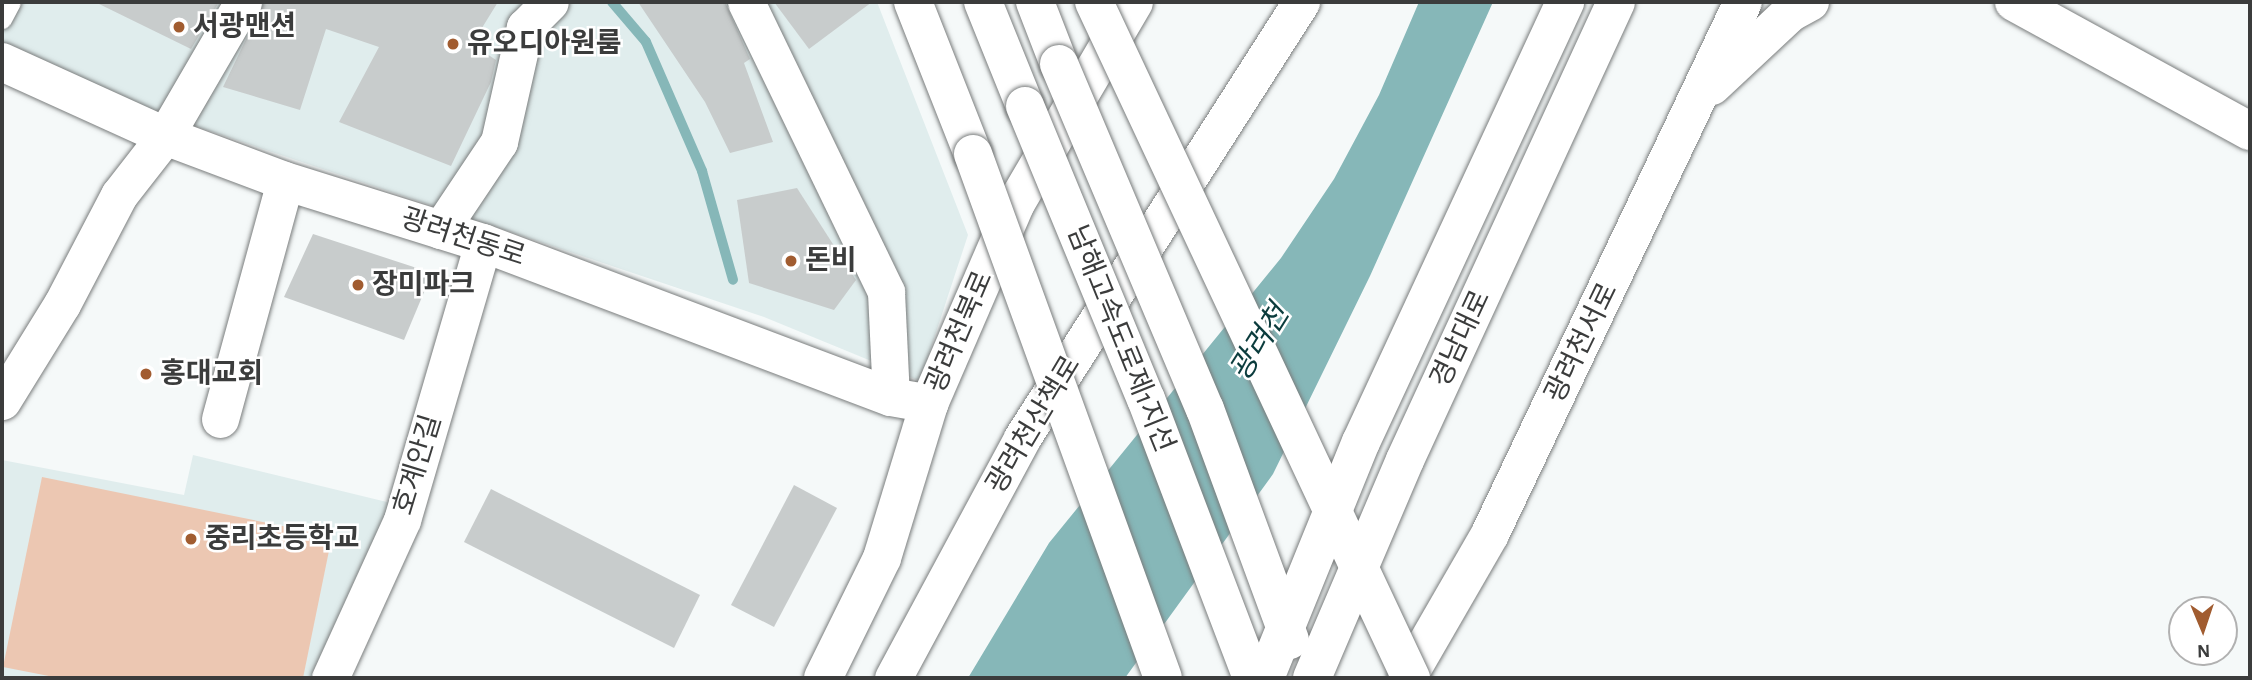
<!DOCTYPE html>
<meta charset="utf-8">
<style>
body{margin:0}
#map{position:relative;width:2252px;height:680px;overflow:hidden;background:#f5f9f9;font-family:"Alegreya Sans","Noto Sans KR",sans-serif}
div>[style]{position:absolute}
[style*='--x']{left:calc(var(--x)*1px);top:calc(var(--y)*1px);width:calc(var(--w)*1px);rotate:calc(var(--a)*1deg)}
.built>*{inset:0;background:#e0eded}
.green>*{inset:0;background:#ecc7b2}
.water>*{inset:0;background:#86b7b8}
.stream>*{height:10px;margin:-5px;padding:0 5px;transform-origin:5px;border-radius:5px;background:#86b7b8}
.building>*{inset:0;background:#c8cccc}
.roads{filter:drop-shadow(0 0 2px #7a7d7d) drop-shadow(0 0 2px #7a7d7d)}
.lane>*{height:19px;margin:-9.5px;padding:0 9.5px;transform-origin:9.5px;border-radius:9.5px;background:#fff}
.street>*{height:37px;margin:-18.5px;padding:0 18.5px;transform-origin:18.5px;border-radius:18.5px;background:#fff}
.secondary>*{height:38px;margin:-19px;padding:0 19px;transform-origin:19px;border-radius:19px;background:#fff}
.highway>*{height:38px;margin:-19px;padding:0 19px;transform-origin:19px;border-radius:19px;background:#fff}
.bridges{filter:drop-shadow(0 0 2px #7a7d7d) drop-shadow(0 0 2px #7a7d7d)}
.highway-bridge>*{height:38px;margin:-19px;padding:0 19px;transform-origin:19px;border-radius:19px;background:#fff}
.dots>*{width:19px;height:19px;translate:-50% -50%;box-sizing:border-box;border:4px solid #fff;border-radius:50%}
span{translate:-50% -50%;white-space:nowrap;text-align:center;line-height:1.15;-webkit-text-stroke:5px #fff;paint-order:stroke}
.poi-label{font-size:28px;color:#3b3c3c;font-weight:700}
.left{translate:0 -50%;text-align:left}
.street-label{font-size:28px;color:#3b3c3c}
.water-label{font-size:30px;color:#0b3c3d;font-style:italic}
.frame{position:absolute;inset:0;border:4px solid #3b3c3c;pointer-events:none}
.north{position:absolute;left:2168px;top:596px;width:70px;height:70px;box-sizing:border-box;background:#fff;border:2px solid #b1b1b1;border-radius:50%;rotate:178deg;font-size:19px;font-weight:700;line-height:28px;text-align:center;color:#3b3c3c}
.north::after{content:'';display:block;margin:auto;width:24px;height:32px;background:#a15c30;clip-path:polygon(50% 0,100% 100%,50% 72%,0 100%)}
</style>
<div id="map">
<div class="built">
<div style="clip-path:polygon(2px 2px,877px 2px,968px 235px,920px 381px,764px 317px,147px 110px,2px 46px)"></div>
<div style="clip-path:polygon(193px 455px,391px 503px,321px 678px,2px 678px,2px 460px,184px 495px)"></div>
</div>
<div class="green">
<div style="clip-path:polygon(42px 477px,332px 536px,303px 678px,59px 678px,3px 667px)"></div>
</div>
<div class="water">
<div style="clip-path:polygon(1419px 2px,1493px 2px,1370px 276px,1273px 474px,1125px 678px,968px 678px,1049px 543px,1281px 258px,1334px 179px,1379px 95px)"></div>
</div>
<div class="stream">
<div style="--x:612;--y:2;--w:52;--a:49.6"></div>
<div style="--x:646;--y:42;--w:141;--a:66.5"></div>
<div style="--x:702;--y:171;--w:113;--a:74.1"></div>
</div>
<div class="building">
<div style="clip-path:polygon(95px 2px,219px 2px,191px 49px)"></div>
<div style="clip-path:polygon(264px 2px,498px 2px,472px 44px,496px 60px,491px 82px,451px 166px,339px 122px,379px 47px,326px 29px,300px 110px,223px 87px)"></div>
<div style="clip-path:polygon(638px 2px,725px 2px,750px 59px,744px 63px,773px 142px,730px 153px,705px 102px)"></div>
<div style="clip-path:polygon(774px 2px,872px 2px,809px 49px)"></div>
<div style="clip-path:polygon(797px 188px,856px 280px,834px 310px,749px 283px,737px 200px)"></div>
<div style="clip-path:polygon(313px 234px,432px 273px,404px 340px,284px 297px)"></div>
<div style="clip-path:polygon(794px 485px,837px 508px,774px 627px,731px 605px)"></div>
<div style="clip-path:polygon(491px 489px,700px 595px,674px 648px,464px 542px)"></div>
</div>
<div class="roads">
<div class="lane">
<div style="--x:2;--y:19;--w:19;--a:-62"></div>
</div>
<div class="street">
<div style="--x:746;--y:2;--w:322;--a:64.2"></div>
<div style="--x:886;--y:292;--w:105;--a:87.3"></div>
<div style="--x:440;--y:230;--w:106;--a:-56.2"></div>
<div style="--x:499;--y:142;--w:118;--a:-77.3"></div>
<div style="--x:525;--y:27;--w:35;--a:-45"></div>
<div style="--x:2;--y:401;--w:114;--a:-58.3"></div>
<div style="--x:62;--y:304;--w:123;--a:-62.4"></div>
<div style="--x:119;--y:195;--w:75;--a:-52.1"></div>
<div style="--x:165;--y:136;--w:155;--a:-59.8"></div>
<div style="--x:220;--y:419;--w:247;--a:-74.7"></div>
<div style="--x:330;--y:678;--w:174;--a:-65.5"></div>
<div style="--x:402;--y:520;--w:289;--a:-73.7"></div>
<div style="--x:893;--y:678;--w:272;--a:-61.7"></div>
<div style="--x:1022;--y:438;--w:518;--a:-57.38"></div>
</div>
<div class="secondary">
<div style="--x:2014;--y:2;--w:269;--a:28.7"></div>
<div style="--x:2;--y:62;--w:179;--a:24.4"></div>
<div style="--x:165;--y:136;--w:128;--a:20.6"></div>
<div style="--x:285;--y:181;--w:207;--a:17.4"></div>
<div style="--x:483;--y:243;--w:436;--a:20.7"></div>
<div style="--x:891;--y:397;--w:39;--a:10"></div>
<div style="--x:1712;--y:86;--w:107;--a:-43.1"></div>
<div style="--x:1790;--y:13;--w:23;--a:-29"></div>
<div style="--x:823;--y:678;--w:134;--a:-63.8"></div>
<div style="--x:882;--y:558;--w:161;--a:-73"></div>
<div style="--x:929;--y:404;--w:217;--a:-66.6"></div>
<div style="--x:1015;--y:205;--w:235;--a:-59.6"></div>
<div style="--x:1407;--y:678;--w:166;--a:-60"></div>
<div style="--x:1490;--y:534;--w:589;--a:-64.57"></div>
</div>
<div class="highway">
<div style="--x:913;--y:2;--w:163;--a:68.5"></div>
<div style="--x:983;--y:2;--w:112;--a:68"></div>
<div style="--x:1035;--y:2;--w:66;--a:68.8"></div>
</div>
</div>
<div class="bridges">
<div class="highway-bridge">
<div style="--x:1094;--y:2;--w:747;--a:64.88"></div>
<div style="--x:1059;--y:64;--w:375;--a:67.1"></div>
<div style="--x:1205;--y:409;--w:246;--a:69.8"></div>
<div style="--x:1025;--y:106;--w:317;--a:67.6"></div>
<div style="--x:1146;--y:399;--w:298;--a:69.2"></div>
<div style="--x:973;--y:154;--w:557;--a:70.07"></div>
<div style="--x:1265;--y:678;--w:255;--a:-67.9"></div>
<div style="--x:1361;--y:442;--w:485;--a:-65.1"></div>
<div style="--x:1312;--y:678;--w:237;--a:-66.9"></div>
<div style="--x:1405;--y:460;--w:504;--a:-65.26"></div>
</div>
</div>
<div class="dots">
<div style="left:179px;top:27px;background:#a15c30"></div>
<div style="left:453px;top:44px;background:#a15c30"></div>
<div style="left:791px;top:261px;background:#a15c30"></div>
<div style="left:358px;top:285px;background:#a15c30"></div>
<div style="left:146px;top:374px;background:#a15c30"></div>
<div style="left:191px;top:539px;background:#a15c30"></div>
</div>
<div class="poi-label">
<span class="left" style="left:193px;top:27px">서광맨션</span>
<span class="left" style="left:467px;top:44px">유오디아원룸</span>
<span class="left" style="left:805px;top:261px">돈비</span>
<span class="left" style="left:372px;top:285px">장미파크</span>
<span class="left" style="left:160px;top:374px">홍대교회</span>
<span class="left" style="left:205px;top:539px">중리초등학교</span>
</div>
<div class="street-label">
<span style="left:463px;top:238px;rotate:18deg">광려천동로</span>
<span style="left:960px;top:332px;rotate:-67deg">광려천북로</span>
<span style="left:1120px;top:339px;rotate:68deg">남해고속도로제1지선</span>
<span style="left:1461px;top:339px;rotate:-65deg">경남대로</span>
<span style="left:1582px;top:343px;rotate:-64deg">광려천서로</span>
<span style="left:1034px;top:425px;rotate:-59deg">광려천산책로</span>
<span style="left:418px;top:465px;rotate:-73deg">호계안길</span>
</div>
<div class="water-label">
<span style="left:1260px;top:343px;rotate:-58deg">광려천</span>
</div>
<div class="frame"></div>
<div class="north">N</div>
</div>
